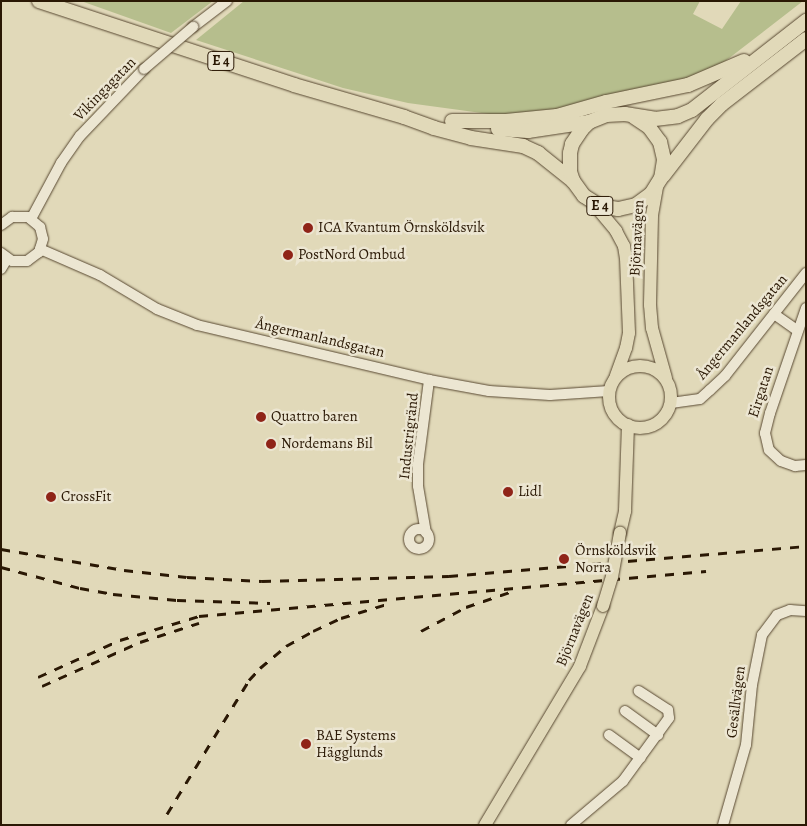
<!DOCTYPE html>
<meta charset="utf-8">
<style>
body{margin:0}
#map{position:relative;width:807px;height:826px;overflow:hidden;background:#e1d9b9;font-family:Alegreya,serif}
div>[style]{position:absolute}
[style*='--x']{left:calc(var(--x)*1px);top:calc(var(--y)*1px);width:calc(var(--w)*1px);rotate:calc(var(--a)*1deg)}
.green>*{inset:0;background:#b6be8d}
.roads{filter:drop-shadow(0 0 1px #584831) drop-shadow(0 0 1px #584831)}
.minor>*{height:10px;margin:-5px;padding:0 5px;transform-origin:5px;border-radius:5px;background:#ece6d2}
.minor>.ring{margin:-5px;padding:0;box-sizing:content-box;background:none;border:10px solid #ece6d2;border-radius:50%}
.major>*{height:12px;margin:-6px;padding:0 6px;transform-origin:6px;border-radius:6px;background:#e1d9b9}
.major>.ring{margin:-6px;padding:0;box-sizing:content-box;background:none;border:12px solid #e1d9b9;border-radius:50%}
.highway>*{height:14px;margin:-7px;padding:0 7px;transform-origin:7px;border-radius:7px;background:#e1d9b9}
.rail>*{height:3px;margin-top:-1.5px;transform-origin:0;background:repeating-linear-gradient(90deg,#2a1804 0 9px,transparent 0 18px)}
.bridges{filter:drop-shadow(0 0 1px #584831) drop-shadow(0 0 1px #584831)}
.minor-bridge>*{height:10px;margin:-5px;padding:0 5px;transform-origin:5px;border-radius:5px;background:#ece6d2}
.major-bridge>*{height:12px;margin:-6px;padding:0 6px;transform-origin:6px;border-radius:6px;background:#e1d9b9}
.dots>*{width:14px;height:14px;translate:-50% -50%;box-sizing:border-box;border:2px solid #ece6d2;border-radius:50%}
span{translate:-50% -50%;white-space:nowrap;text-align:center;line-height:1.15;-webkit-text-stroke:5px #ece6d2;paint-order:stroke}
.shield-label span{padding:1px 4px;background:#ece6d2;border:1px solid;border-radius:4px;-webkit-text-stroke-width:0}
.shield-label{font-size:14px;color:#2a1804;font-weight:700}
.street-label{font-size:15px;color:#2a1804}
.poi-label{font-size:15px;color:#2a1804}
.left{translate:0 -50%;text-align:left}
.frame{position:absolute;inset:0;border:2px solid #2a1804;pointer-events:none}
</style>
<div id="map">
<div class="green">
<div style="clip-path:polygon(81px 1px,213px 1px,171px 33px)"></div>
<div style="clip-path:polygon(244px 1px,700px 1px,693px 14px,722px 29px,741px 1px,803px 1px,715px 69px,658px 96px,601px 112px,556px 115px,489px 114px,408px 103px,343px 88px,196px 40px)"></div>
</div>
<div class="roads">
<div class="minor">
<div style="--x:193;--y:27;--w:43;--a:-37.4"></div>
<div style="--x:31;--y:219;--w:64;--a:-61.8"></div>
<div style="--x:61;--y:163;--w:33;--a:-55"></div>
<div style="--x:80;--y:136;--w:93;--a:-46.3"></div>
<div style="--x:1;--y:225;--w:14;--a:-36"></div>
<div style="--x:12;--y:217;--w:16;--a:0"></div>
<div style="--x:28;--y:217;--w:16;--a:40"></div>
<div style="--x:40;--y:227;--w:12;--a:76"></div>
<div style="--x:43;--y:239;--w:14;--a:107"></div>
<div style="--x:39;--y:252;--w:15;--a:143"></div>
<div style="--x:27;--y:261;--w:15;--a:180"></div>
<div style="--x:12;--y:261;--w:14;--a:-144"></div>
<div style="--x:40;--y:249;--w:65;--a:23.4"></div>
<div style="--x:100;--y:275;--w:66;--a:30.8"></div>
<div style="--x:157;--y:309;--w:43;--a:21.8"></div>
<div style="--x:197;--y:325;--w:238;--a:13.3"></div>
<div style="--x:429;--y:380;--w:61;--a:10.4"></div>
<div style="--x:489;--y:391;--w:61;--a:3.8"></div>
<div style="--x:550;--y:395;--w:59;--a:-3.9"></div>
<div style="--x:1;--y:269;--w:12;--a:-59"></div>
<div style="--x:806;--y:308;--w:111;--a:108.9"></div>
<div style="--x:770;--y:413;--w:21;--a:104"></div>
<div style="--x:765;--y:433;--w:17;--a:77"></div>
<div style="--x:769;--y:450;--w:16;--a:43"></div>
<div style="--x:781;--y:461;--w:15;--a:20"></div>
<div style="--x:795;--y:466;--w:11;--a:-5"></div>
<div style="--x:774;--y:314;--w:28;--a:35"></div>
<div style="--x:671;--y:403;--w:29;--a:-8"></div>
<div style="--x:700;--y:399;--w:13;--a:-42"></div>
<div style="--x:710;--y:390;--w:21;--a:-43"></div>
<div style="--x:725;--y:376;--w:131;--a:-51.8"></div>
<div class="ring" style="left:409px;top:529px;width:10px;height:10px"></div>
<div style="--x:426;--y:533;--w:48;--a:-99.7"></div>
<div style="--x:418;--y:486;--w:22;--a:-90"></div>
<div style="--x:418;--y:464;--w:85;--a:-82.5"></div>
<div style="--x:625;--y:711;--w:41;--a:36"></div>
<div style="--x:609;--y:735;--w:39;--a:36"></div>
<div style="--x:571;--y:825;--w:68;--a:-40.2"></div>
<div style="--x:623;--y:781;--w:78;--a:-53.9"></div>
<div style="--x:669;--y:718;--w:8;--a:-97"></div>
<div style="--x:668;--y:710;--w:35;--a:-147"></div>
<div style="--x:723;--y:825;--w:83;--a:-74"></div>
<div style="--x:746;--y:745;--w:60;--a:-84.3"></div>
<div style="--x:752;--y:685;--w:51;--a:-78.7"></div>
<div style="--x:762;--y:635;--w:25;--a:-53"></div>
<div style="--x:777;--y:615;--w:14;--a:-21"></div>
<div style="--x:790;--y:610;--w:16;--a:4"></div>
</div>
<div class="major">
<div style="--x:657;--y:187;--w:29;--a:100"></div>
<div style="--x:652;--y:216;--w:89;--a:91.3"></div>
<div style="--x:650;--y:305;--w:23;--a:85"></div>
<div style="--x:652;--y:328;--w:52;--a:74.4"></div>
<div style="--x:592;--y:202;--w:38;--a:50"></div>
<div style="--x:616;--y:231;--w:17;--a:62"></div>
<div style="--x:624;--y:246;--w:12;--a:81"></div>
<div style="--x:626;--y:258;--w:75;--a:87.7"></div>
<div style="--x:629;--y:333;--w:15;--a:101"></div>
<div style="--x:626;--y:348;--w:30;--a:110"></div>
<div class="ring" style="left:609px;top:366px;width:50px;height:50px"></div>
<div style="--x:620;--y:533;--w:23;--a:-77"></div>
<div style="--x:625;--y:511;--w:86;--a:-88"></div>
<div style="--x:485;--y:825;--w:185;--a:-59.1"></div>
<div style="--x:580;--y:666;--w:64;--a:-69"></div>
</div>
<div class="highway">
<div style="--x:39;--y:1;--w:268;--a:18.2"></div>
<div style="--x:294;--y:85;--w:115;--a:16.2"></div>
<div style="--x:404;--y:117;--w:32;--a:20"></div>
<div style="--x:434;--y:128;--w:38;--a:15"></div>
<div style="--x:471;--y:138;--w:53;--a:8.7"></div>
<div style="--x:523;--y:146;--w:17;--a:25"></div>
<div style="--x:538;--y:153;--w:45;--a:38.7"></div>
<div style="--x:634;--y:117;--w:18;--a:34"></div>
<div style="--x:649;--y:127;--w:19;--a:54"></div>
<div style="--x:660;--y:142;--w:18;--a:77"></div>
<div style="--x:664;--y:160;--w:18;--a:99"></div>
<div style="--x:661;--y:178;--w:19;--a:122"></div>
<div style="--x:651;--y:194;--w:19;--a:144"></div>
<div style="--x:636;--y:205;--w:18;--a:167"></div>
<div style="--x:618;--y:209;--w:18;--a:-171"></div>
<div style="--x:600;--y:206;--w:19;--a:-148"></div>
<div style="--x:584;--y:196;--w:19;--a:-126"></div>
<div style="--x:573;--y:181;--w:9;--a:-108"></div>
<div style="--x:570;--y:172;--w:19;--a:-90"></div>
<div style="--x:570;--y:153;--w:9;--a:-77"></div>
<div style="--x:572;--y:144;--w:18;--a:-56"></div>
<div style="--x:582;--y:129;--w:10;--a:-45"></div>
<div style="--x:589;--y:122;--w:18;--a:-22"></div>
<div style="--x:606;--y:115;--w:19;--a:-3"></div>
<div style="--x:625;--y:114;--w:30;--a:9"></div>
<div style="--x:655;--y:119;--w:23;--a:-7"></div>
<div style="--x:678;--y:116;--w:15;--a:-23"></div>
<div style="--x:692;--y:110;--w:145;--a:-38"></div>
<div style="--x:452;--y:121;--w:54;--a:0"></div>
<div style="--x:506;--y:121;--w:51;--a:-5.6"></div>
<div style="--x:557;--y:116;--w:51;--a:-15.9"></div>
<div style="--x:606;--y:102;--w:84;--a:-11.7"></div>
<div style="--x:688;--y:85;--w:61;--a:-23.2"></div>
<div style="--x:498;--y:129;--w:30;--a:4"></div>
<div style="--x:528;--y:131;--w:62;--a:-8.4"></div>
<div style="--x:663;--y:176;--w:72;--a:-52.3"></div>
<div style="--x:707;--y:119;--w:21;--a:-45"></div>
<div style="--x:722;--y:104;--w:106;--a:-37.7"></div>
</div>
</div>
<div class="rail">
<div style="--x:1;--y:549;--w:125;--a:9.7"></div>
<div style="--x:124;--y:570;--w:63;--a:6.3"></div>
<div style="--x:187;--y:577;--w:75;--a:3.1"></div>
<div style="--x:262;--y:581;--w:187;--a:-1.5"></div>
<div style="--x:449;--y:576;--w:357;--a:-4.8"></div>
<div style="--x:1;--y:567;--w:82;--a:14.9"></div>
<div style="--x:80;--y:588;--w:34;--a:10"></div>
<div style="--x:113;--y:594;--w:64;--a:5.4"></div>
<div style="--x:177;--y:600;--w:93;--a:1.8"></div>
<div style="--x:421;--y:631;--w:51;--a:-28.1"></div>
<div style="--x:466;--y:607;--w:46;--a:-18.8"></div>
<div style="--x:38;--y:677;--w:90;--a:-24.3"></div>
<div style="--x:120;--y:640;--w:83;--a:-16.9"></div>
<div style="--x:199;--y:616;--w:509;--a:-5.07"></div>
<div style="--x:42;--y:686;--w:107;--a:-24.2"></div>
<div style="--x:140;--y:642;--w:62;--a:-17.9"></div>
<div style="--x:167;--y:814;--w:157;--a:-58.5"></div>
<div style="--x:249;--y:680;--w:16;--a:-47"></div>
<div style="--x:260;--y:668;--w:34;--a:-40"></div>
<div style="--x:286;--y:646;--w:31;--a:-29"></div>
<div style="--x:313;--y:631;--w:31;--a:-25"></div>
<div style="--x:341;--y:618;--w:51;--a:-17"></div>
</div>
<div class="bridges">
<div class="minor-bridge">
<div style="--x:144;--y:69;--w:65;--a:-40.6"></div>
</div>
<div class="major-bridge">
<div style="--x:603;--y:606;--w:30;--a:-73"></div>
<div style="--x:612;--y:577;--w:45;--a:-79.7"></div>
</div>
</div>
<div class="dots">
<div style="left:308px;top:228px;background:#8f2418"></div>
<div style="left:288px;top:255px;background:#8f2418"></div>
<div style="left:261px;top:417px;background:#8f2418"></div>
<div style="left:271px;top:444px;background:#8f2418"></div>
<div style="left:508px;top:492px;background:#8f2418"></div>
<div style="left:51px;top:497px;background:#8f2418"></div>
<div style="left:564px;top:559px;background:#8f2418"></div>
<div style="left:306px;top:744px;background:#8f2418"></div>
</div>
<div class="shield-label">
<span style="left:221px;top:61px">E 4</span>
<span style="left:600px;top:206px">E 4</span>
</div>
<div class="street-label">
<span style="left:105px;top:89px;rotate:-46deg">Vikingagatan</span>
<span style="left:637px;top:238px;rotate:-87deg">Björnavägen</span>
<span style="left:742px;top:327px;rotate:-50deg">Ångermanlandsgatan</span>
<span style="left:320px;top:338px;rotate:13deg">Ångermanlandsgatan</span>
<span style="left:761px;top:392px;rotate:-72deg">Eirgatan</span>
<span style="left:409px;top:436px;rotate:-84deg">Industrigränd</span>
<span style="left:575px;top:630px;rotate:-68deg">Björnavägen</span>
<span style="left:736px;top:702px;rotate:-83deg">Gesällvägen</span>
</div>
<div class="poi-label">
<span class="left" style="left:318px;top:228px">ICA Kvantum Örnsköldsvik</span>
<span class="left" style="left:298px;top:255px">PostNord Ombud</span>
<span class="left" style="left:271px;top:417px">Quattro baren</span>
<span class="left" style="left:281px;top:444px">Nordemans Bil</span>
<span class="left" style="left:518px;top:492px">Lidl</span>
<span class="left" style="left:61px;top:497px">CrossFit</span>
<span class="left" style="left:575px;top:559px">Örnsköldsvik<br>Norra</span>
<span class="left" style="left:316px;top:744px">BAE Systems<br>Hägglunds</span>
</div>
<div class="frame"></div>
</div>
